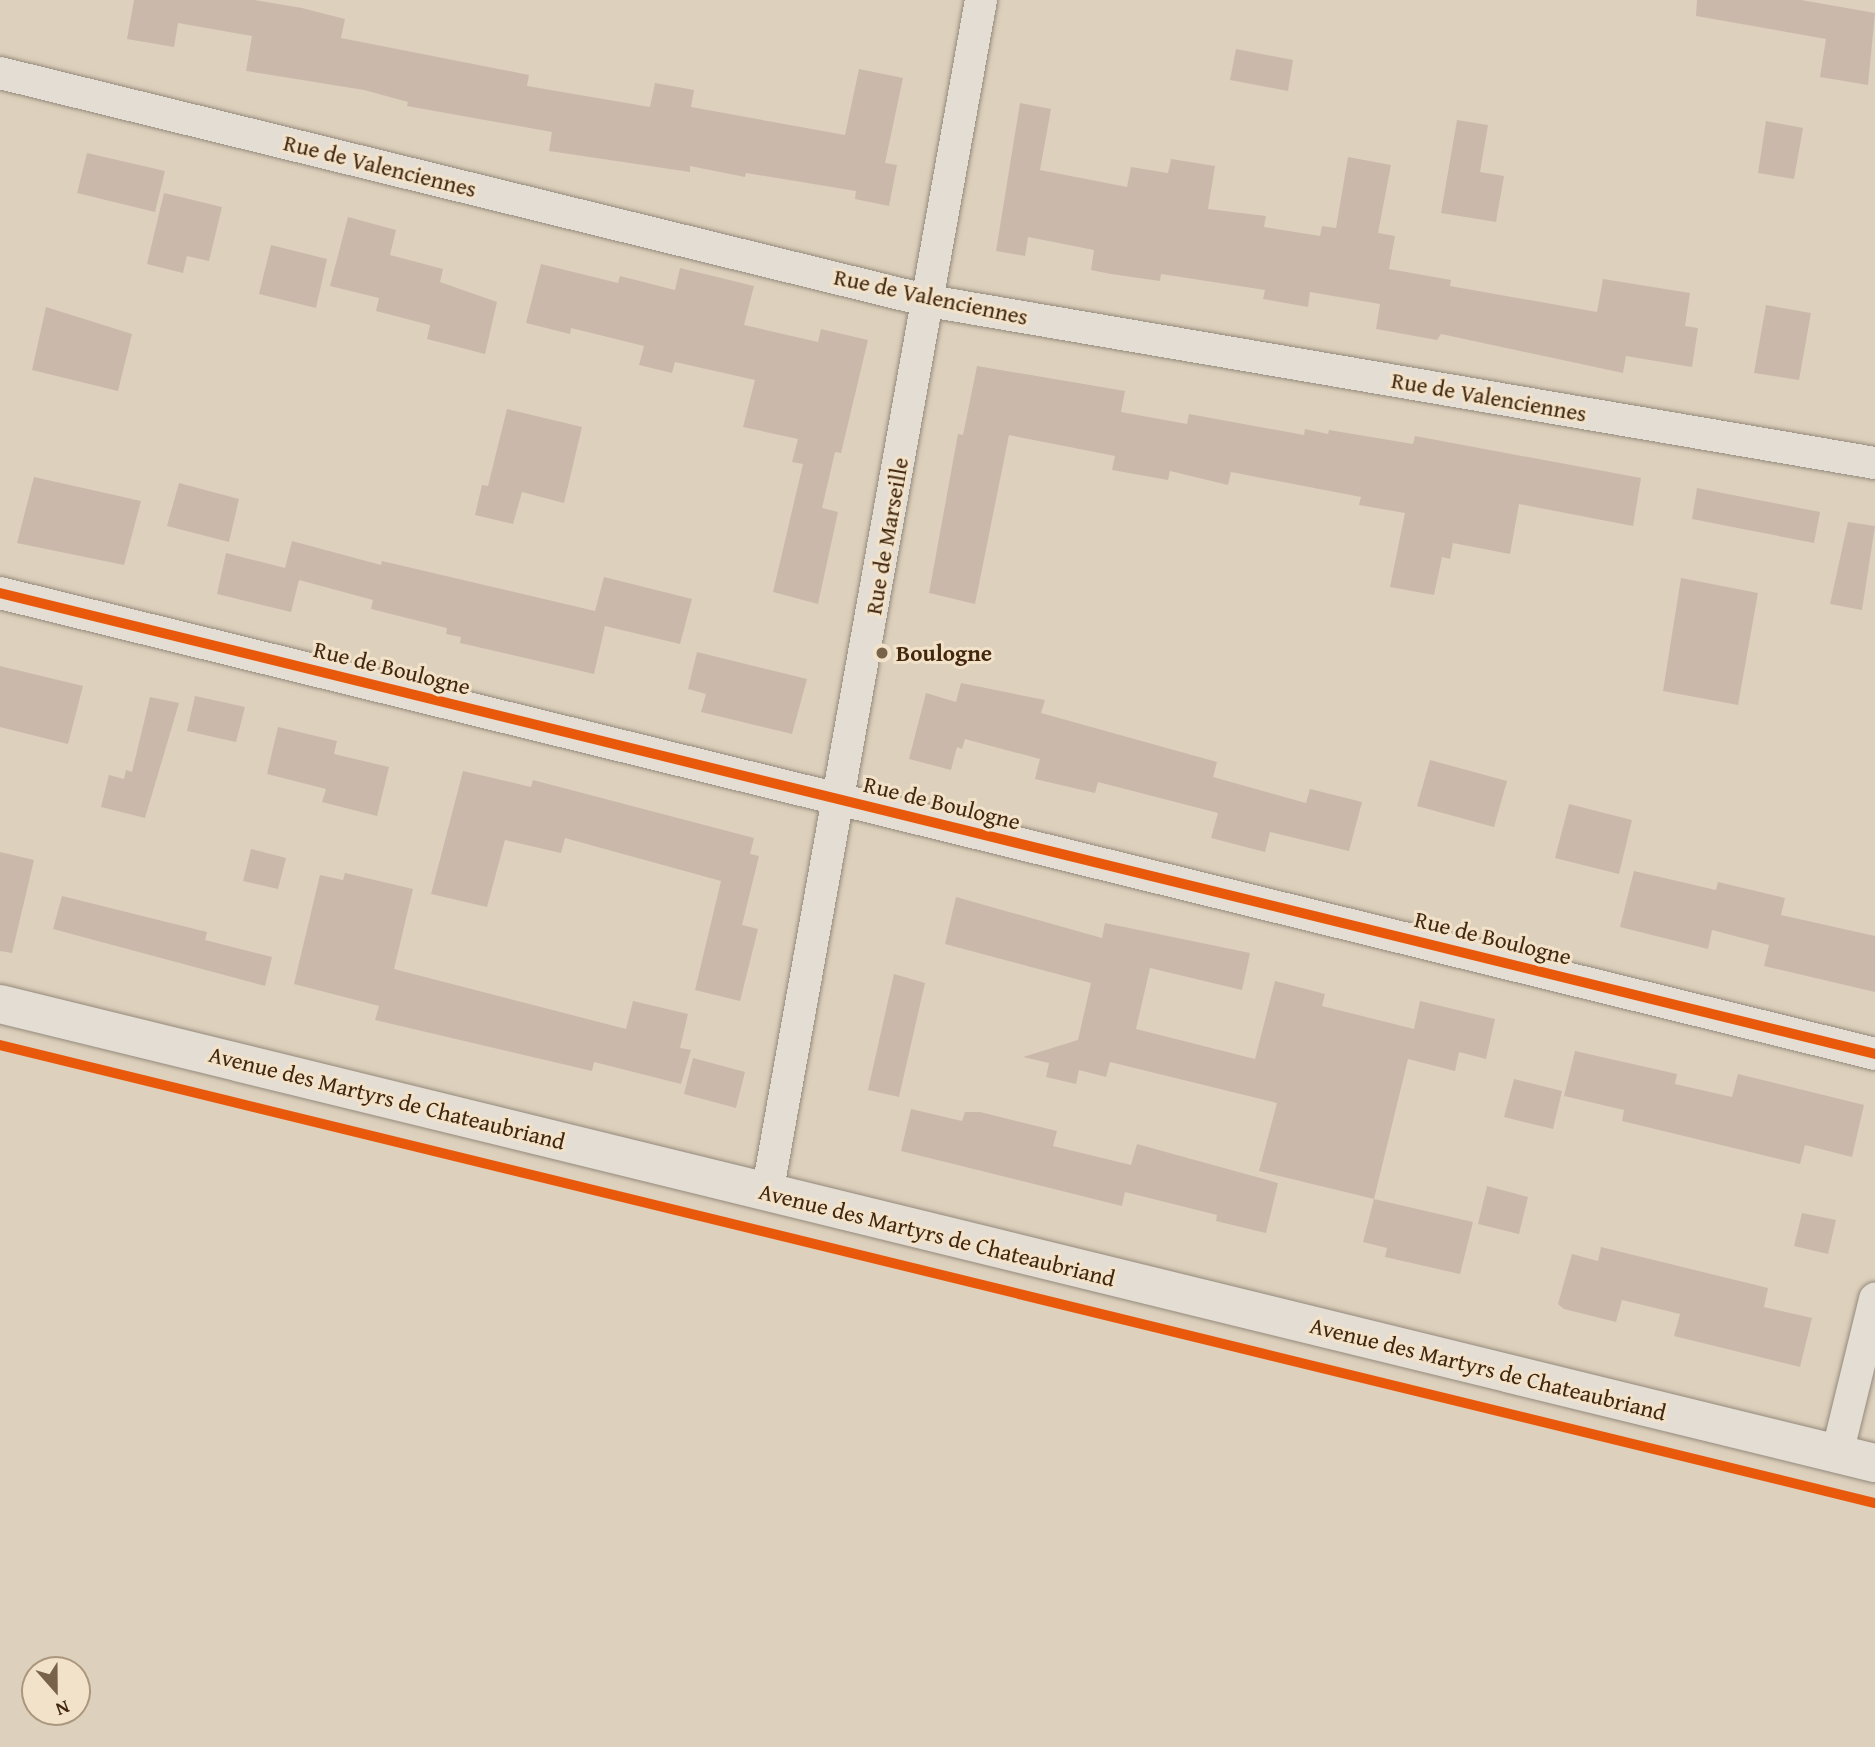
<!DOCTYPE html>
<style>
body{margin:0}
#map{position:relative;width:1875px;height:1747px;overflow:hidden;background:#ddd0bc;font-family:"Gentium Book Plus",serif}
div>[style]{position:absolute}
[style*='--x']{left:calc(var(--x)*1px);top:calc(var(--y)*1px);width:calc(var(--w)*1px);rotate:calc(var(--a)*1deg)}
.building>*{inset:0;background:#cab9ab}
.roads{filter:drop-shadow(0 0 2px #958a7c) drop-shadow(0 0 2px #958a7c)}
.street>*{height:32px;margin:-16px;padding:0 16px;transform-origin:16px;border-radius:16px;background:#e4ddd3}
.secondary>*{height:38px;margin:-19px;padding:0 19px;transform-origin:19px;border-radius:19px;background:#e4ddd3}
.cycleway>*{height:10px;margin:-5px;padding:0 5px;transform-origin:5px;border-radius:5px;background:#e8590c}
.dots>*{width:19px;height:19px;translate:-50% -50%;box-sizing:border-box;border:4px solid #f2e2ca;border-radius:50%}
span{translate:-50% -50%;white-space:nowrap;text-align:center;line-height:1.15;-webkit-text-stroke:6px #f2e2ca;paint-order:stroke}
.street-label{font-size:23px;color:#42270d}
.poi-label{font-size:23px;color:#42270d;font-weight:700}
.left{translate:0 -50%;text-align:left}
.north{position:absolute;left:21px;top:1656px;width:70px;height:70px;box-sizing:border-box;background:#f2e2ca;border:2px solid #ac977e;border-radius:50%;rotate:159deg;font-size:19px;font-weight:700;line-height:28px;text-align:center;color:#42270d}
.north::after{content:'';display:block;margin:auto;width:24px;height:32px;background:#78624a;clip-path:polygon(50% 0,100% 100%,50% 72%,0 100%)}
</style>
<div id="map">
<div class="building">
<div style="clip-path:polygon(134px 0,254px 0,302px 8px,345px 19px,341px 38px,529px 75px,527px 86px,650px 107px,655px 83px,694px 90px,691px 107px,845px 135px,859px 69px,903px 78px,885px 163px,897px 165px,889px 206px,855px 199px,856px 191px,746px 173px,745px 177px,690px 166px,690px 172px,549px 151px,552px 132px,407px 106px,408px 102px,364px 90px,246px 71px,252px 36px,178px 23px,174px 47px,127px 39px)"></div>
<div style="clip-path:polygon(1697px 0,1801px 0,1875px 13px,1868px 85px,1820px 77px,1826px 39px,1696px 16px)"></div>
<div style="clip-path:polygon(1236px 49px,1293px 60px,1288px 91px,1230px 80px)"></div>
<div style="clip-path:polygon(1020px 103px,1051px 109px,1040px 170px,1127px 187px,1131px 167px,1168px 173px,1171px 159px,1215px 166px,1208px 209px,1266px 216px,1264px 227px,1320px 236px,1322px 226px,1336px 228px,1348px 157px,1391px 165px,1378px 233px,1395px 236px,1389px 269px,1451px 280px,1450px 286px,1597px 312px,1603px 279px,1690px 293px,1685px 326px,1698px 328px,1692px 367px,1626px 356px,1623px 373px,1441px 334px,1437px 340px,1376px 329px,1380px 304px,1310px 292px,1308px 307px,1263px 299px,1265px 290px,1161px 274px,1160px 281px,1111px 274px,1091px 270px,1094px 250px,1028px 237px,1025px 256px,996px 251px)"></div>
<div style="clip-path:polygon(1457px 120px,1488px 125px,1480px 172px,1504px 176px,1496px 222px,1441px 213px)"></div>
<div style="clip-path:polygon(1766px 121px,1803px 128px,1794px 179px,1758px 173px)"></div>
<div style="clip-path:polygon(87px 153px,165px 171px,155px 212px,77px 193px)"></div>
<div style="clip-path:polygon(164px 193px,222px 207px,209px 261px,187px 256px,183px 273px,147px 264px)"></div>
<div style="clip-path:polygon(348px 217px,396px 230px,390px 255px,443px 269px,440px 282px,497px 302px,485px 354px,427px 339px,430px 325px,376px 311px,379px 298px,330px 286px)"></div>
<div style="clip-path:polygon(271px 245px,327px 259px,316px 308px,259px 294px)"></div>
<div style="clip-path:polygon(541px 264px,618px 283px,620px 276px,675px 290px,680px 268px,754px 286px,744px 325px,818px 342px,821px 329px,868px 340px,841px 453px,835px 452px,822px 508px,838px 512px,818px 604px,773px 592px,803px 464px,792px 462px,798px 439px,743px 427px,755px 380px,675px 362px,672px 373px,639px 365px,644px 346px,571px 328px,570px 334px,526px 323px)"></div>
<div style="clip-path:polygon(1766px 305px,1811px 313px,1799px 380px,1754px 373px)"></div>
<div style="clip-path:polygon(46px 307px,132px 334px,118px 391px,32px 370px)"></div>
<div style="clip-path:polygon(977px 366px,1125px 391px,1121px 412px,1187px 424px,1189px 414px,1304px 435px,1305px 429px,1328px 434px,1329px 430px,1413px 444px,1415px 436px,1641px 478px,1633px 526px,1519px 504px,1510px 554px,1453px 543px,1450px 559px,1442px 557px,1434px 595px,1390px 587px,1405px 513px,1359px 505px,1361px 497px,1231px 472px,1228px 485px,1170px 471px,1168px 480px,1112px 470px,1115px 456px,1009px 435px,975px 604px,929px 593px,958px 434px,963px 435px)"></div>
<div style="clip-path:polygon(507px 409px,582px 427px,564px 503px,522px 492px,513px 524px,475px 515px,482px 485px,488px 486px)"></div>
<div style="clip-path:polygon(34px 477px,141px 501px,124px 565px,17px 543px)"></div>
<div style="clip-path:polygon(179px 483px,239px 499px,229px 542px,167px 526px)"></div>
<div style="clip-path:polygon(1697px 488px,1820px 512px,1814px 543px,1692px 519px)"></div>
<div style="clip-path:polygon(1848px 522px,1875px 526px,1862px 610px,1830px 604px)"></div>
<div style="clip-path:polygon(292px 541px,381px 565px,382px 561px,595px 611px,604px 577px,692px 599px,680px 644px,605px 626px,594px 674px,460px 643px,461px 637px,446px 634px,447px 628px,371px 609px,373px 600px,299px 580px,291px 612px,217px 594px,226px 553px,285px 568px)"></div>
<div style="clip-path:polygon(1681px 578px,1758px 593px,1738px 705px,1663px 691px)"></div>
<div style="clip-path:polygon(697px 652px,807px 679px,792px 734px,701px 712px,706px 694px,688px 689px)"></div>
<div style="clip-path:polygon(0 666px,83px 686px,68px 744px,0 727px)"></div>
<div style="clip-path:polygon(961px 683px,1045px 700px,1041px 713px,1217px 762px,1213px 777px,1306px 803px,1310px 789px,1362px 802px,1349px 851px,1270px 832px,1265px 852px,1211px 838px,1218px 813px,1098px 782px,1095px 793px,1035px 779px,1040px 759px,965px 739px,962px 749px,957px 747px,951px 770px,909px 759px,926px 693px,956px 702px)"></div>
<div style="clip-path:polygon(195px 696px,245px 707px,236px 742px,187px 731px)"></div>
<div style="clip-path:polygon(150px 697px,179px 703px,145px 818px,101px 807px,109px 775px,124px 779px,126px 770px,132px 772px)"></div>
<div style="clip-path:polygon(278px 727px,337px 741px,334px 754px,389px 767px,377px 816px,322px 802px,326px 789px,267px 774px)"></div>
<div style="clip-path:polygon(1430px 760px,1507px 781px,1494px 827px,1417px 806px)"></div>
<div style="clip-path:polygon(463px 771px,531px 787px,533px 780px,754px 838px,750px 854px,759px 856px,742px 925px,758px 929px,740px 1001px,695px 990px,721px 881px,565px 838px,561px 853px,505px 840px,487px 907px,431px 894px)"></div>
<div style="clip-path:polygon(1569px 804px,1632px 820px,1619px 874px,1555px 858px)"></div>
<div style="clip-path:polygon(251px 849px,286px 858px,278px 889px,243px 881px)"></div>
<div style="clip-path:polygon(0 852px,34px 860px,12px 953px,0 951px)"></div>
<div style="clip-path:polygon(1634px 871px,1716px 890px,1718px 882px,1785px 898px,1781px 915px,1875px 936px,1875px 992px,1764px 966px,1769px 945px,1712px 930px,1708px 949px,1620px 927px)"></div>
<div style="clip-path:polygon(345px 873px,413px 889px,394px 969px,626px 1029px,633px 1001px,688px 1014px,680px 1048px,691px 1050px,681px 1084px,594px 1062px,592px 1071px,375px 1020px,379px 1006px,294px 984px,320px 875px,343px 880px)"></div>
<div style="clip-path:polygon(62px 896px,207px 932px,205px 940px,272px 957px,265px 986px,53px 929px)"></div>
<div style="clip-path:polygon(956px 897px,1102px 938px,1105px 923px,1250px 953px,1242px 990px,1150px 968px,1136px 1029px,1255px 1059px,1275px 981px,1325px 994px,1322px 1006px,1414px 1029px,1420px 1001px,1495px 1019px,1486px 1059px,1459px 1052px,1455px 1071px,1408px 1059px,1374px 1199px,1259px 1171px,1277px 1103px,1110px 1062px,1106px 1077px,1079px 1070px,1076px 1084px,1046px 1077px,1049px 1063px,1023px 1057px,1078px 1040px,1091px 983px,945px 944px)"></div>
<div style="clip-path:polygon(894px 974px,925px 983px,899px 1097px,868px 1090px)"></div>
<div style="clip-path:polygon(1575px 1051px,1677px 1074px,1675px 1084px,1732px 1097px,1738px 1074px,1864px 1105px,1852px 1157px,1805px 1145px,1800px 1164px,1622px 1121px,1624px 1110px,1564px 1096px)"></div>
<div style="clip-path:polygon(693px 1058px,745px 1072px,736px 1108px,684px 1094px)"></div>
<div style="clip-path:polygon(1514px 1079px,1562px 1091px,1553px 1129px,1504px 1117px)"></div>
<div style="clip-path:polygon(911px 1109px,962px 1121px,965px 1112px,980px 1112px,1057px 1131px,1053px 1146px,1131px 1165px,1137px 1144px,1278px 1183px,1266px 1233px,1216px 1221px,1217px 1215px,1125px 1192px,1122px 1206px,901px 1151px)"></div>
<div style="clip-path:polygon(1487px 1186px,1528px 1197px,1519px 1234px,1478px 1224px)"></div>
<div style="clip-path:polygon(1374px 1199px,1473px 1222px,1460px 1274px,1385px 1257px,1387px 1248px,1363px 1242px)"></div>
<div style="clip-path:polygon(1802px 1213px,1836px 1220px,1828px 1254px,1794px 1246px)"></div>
<div style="clip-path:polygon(1601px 1247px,1768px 1288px,1764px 1307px,1812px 1318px,1800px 1367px,1674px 1336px,1680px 1314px,1622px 1300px,1616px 1322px,1564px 1309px,1558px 1304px,1572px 1254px,1598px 1261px)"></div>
</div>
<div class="roads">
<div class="street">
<div style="--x:0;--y:73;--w:957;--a:13.79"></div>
<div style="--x:929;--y:301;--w:960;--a:9.72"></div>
<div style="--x:0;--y:593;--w:1931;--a:13.81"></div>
<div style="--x:767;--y:1194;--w:1213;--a:-79.84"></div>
<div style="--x:1837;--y:1454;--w:160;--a:-76.2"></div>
</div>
<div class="secondary">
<div style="--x:0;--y:1004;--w:1930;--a:13.76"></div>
</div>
</div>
<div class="cycleway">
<div style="--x:0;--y:593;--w:1931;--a:13.81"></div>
<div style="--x:0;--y:1045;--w:1930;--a:13.73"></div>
</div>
<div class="dots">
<div style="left:882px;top:653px;background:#78624a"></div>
</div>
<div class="street-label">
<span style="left:380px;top:166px;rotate:14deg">Rue de Valenciennes</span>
<span style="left:931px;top:297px;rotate:12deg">Rue de Valenciennes</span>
<span style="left:1489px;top:397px;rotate:10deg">Rue de Valenciennes</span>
<span style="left:887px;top:536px;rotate:-80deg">Rue de Marseille</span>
<span style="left:392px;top:668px;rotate:14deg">Rue de Boulogne</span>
<span style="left:942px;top:803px;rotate:14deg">Rue de Boulogne</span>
<span style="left:1493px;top:938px;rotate:14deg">Rue de Boulogne</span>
<span style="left:387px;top:1098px;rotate:14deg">Avenue des Martyrs de Chateaubriand</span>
<span style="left:937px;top:1235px;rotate:14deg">Avenue des Martyrs de Chateaubriand</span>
<span style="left:1488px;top:1369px;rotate:14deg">Avenue des Martyrs de Chateaubriand</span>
</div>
<div class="poi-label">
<span class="left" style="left:896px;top:653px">Boulogne</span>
</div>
<div class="north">N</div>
</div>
